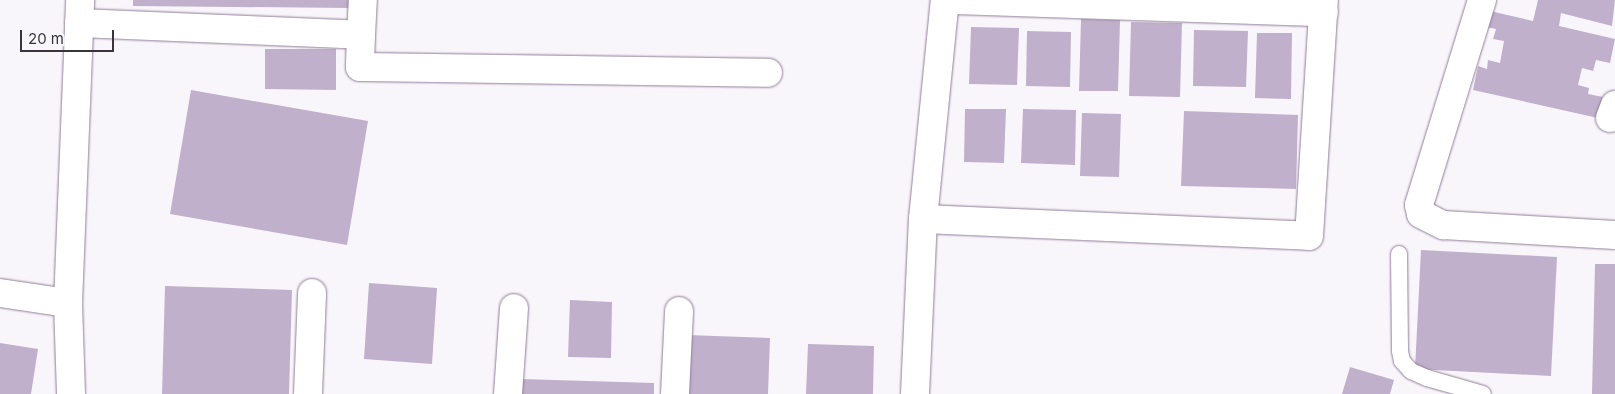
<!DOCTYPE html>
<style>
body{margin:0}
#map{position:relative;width:1615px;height:394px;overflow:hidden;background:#f9f6fb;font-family:Inter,sans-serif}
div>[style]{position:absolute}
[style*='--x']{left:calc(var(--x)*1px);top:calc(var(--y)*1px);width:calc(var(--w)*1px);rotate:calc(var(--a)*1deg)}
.building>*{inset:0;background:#c0b0cb}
.roads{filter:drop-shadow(0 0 1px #8e7e97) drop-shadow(0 0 1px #8e7e97)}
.lane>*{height:16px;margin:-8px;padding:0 8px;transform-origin:8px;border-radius:8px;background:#fff}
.street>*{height:28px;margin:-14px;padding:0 14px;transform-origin:14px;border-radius:14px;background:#fff}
span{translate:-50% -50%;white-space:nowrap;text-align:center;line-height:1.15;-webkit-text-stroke:4px #f9f6fb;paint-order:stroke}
.scale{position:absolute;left:20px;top:30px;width:94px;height:22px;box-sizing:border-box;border:2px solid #3a343e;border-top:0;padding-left:6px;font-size:15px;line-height:18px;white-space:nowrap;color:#3a343e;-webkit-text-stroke:4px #f9f6fb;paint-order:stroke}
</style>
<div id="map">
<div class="building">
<div style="clip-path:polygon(133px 0,350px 0,350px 8px,133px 6px)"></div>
<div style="clip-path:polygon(1538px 0,1615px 0,1612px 26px,1561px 13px,1559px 26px,1615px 39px,1610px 63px,1596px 60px,1593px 71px,1582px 68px,1578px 85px,1589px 88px,1588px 94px,1603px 97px,1598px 118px,1473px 90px,1478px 66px,1487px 69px,1488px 60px,1500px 63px,1504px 41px,1493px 39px,1496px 29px,1486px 27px,1490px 11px,1533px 21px)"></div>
<div style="clip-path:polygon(1081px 19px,1120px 20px,1118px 91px,1079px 91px)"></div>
<div style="clip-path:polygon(1131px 22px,1182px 23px,1180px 97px,1129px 96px)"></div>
<div style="clip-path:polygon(971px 27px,1019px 28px,1017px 85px,969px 84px)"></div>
<div style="clip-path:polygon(1194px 30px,1248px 31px,1246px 87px,1193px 86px)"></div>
<div style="clip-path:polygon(1027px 31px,1071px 32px,1070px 87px,1026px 86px)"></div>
<div style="clip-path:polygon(1257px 33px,1292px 33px,1291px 99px,1255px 98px)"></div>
<div style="clip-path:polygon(265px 49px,336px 49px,336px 90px,265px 89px)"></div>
<div style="clip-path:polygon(191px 90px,368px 121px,347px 245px,170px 214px)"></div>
<div style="clip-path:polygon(965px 109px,1006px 109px,1004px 163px,964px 162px)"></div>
<div style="clip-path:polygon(1023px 109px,1076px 110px,1075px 165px,1021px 163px)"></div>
<div style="clip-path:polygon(1184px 111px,1298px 115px,1296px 189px,1181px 186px)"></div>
<div style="clip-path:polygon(1082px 113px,1121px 114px,1119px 177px,1080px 176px)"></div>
<div style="clip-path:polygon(1421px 250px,1557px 257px,1551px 376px,1415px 369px)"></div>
<div style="clip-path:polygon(1595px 264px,1615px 264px,1615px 394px,1592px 394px)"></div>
<div style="clip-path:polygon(369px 283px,437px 288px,432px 364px,364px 359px)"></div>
<div style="clip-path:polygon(165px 286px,292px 290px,289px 394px,162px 394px)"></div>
<div style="clip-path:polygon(570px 300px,612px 302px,611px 358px,568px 357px)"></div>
<div style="clip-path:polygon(688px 335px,770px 338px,768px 394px,686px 394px)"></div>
<div style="clip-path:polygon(0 343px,38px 349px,31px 394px,0 394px)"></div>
<div style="clip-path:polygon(808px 344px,874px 346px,873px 394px,806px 394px)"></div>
<div style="clip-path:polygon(1350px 367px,1394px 380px,1390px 394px,1342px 394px)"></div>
<div style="clip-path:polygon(521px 379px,654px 383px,654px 394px,520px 394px)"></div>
</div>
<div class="roads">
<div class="lane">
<div style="--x:1399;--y:254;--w:97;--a:89.4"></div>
<div style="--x:1400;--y:351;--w:10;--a:79"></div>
<div style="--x:1402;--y:361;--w:13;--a:48"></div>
<div style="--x:1411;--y:371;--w:17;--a:24"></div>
<div style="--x:1427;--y:378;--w:58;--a:15.9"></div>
</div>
<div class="street">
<div style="--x:953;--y:0;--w:371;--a:1.9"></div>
<div style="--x:1482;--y:0;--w:214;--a:107.1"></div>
<div style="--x:1419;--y:205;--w:9;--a:77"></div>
<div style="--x:1421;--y:214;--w:25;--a:27"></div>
<div style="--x:1443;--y:225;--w:172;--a:3.3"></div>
<div style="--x:79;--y:23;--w:282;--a:2.4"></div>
<div style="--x:361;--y:35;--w:32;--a:92"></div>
<div style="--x:360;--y:67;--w:408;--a:0.8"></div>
<div style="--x:361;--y:35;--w:35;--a:-87"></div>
<div style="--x:1610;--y:118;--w:14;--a:-69"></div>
<div style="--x:923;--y:219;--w:386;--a:2.5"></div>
<div style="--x:1309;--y:236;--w:236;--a:-86.4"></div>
<div style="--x:0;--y:293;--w:69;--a:8.4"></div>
<div style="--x:71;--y:394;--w:91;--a:-91.9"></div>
<div style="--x:68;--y:303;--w:303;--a:-87.7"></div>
<div style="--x:308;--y:394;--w:101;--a:-87.7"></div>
<div style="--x:508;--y:394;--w:86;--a:-86"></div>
<div style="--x:675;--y:394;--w:83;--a:-87.2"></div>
<div style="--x:915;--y:394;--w:175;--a:-87.4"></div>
<div style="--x:923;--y:219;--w:220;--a:-84.3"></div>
</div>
</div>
<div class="scale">20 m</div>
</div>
